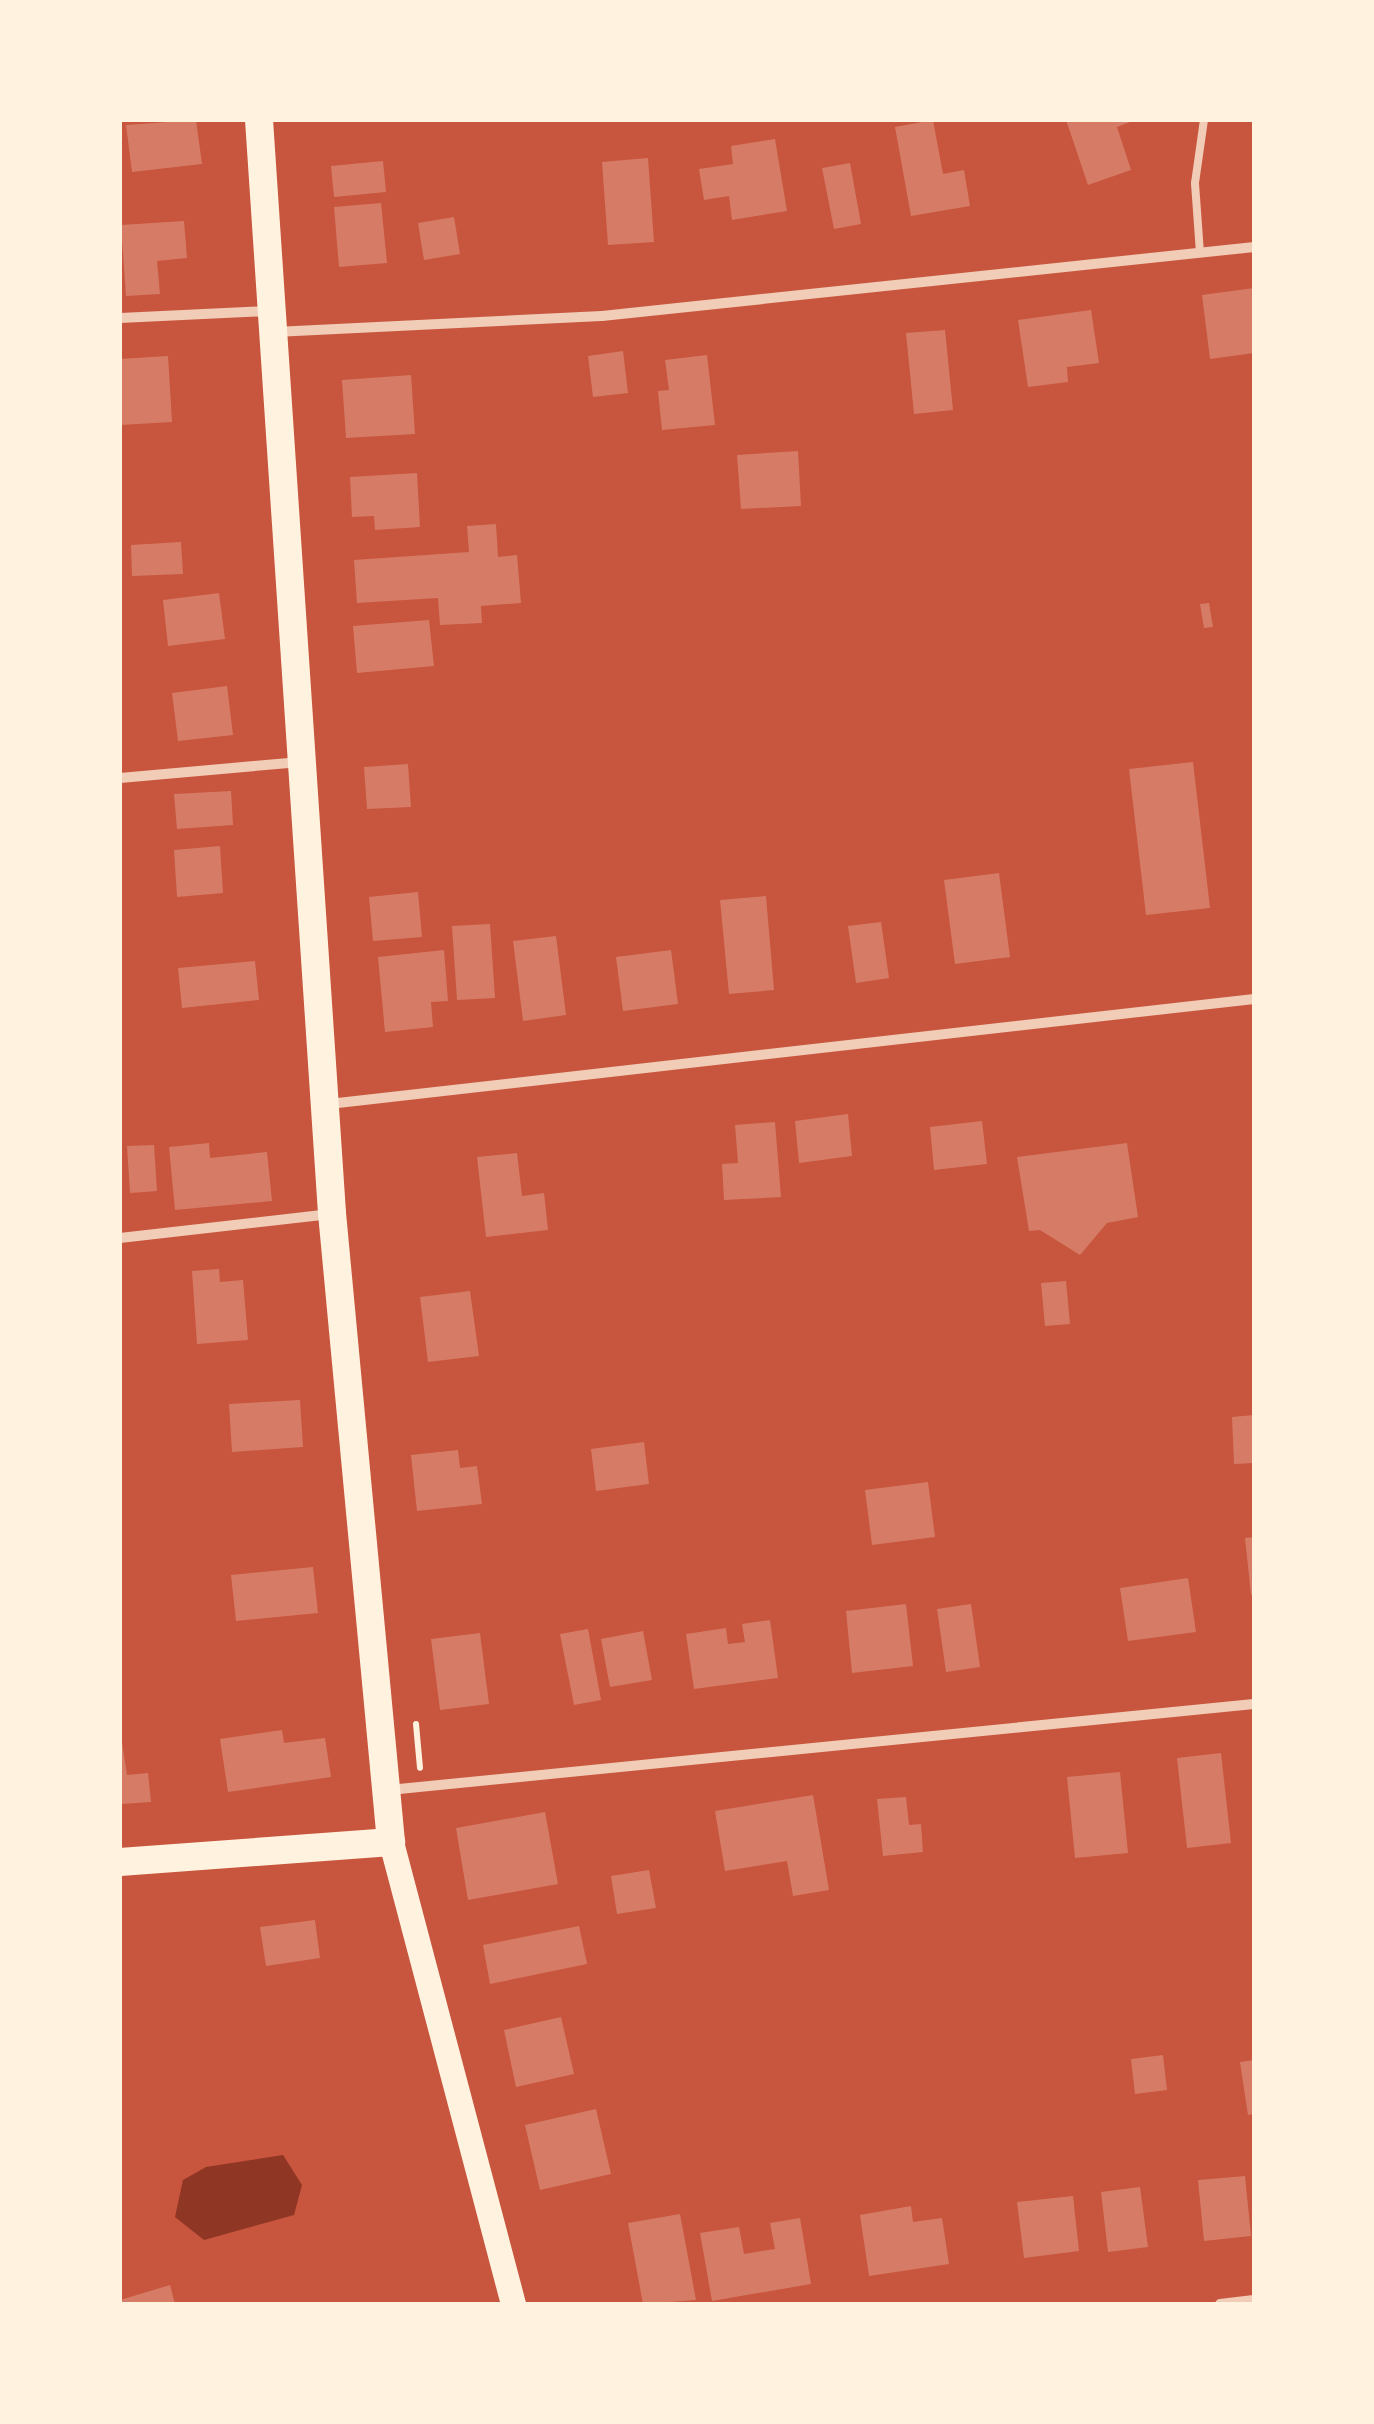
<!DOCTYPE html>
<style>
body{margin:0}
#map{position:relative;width:1374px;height:2424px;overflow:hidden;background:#c8553d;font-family:Mulish,sans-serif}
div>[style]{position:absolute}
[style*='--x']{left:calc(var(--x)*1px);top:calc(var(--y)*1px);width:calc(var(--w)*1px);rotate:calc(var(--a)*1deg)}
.water>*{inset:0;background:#8f3625}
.building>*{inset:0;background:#d67c66}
.path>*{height:6px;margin:-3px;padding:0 3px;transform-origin:3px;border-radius:3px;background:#fff3e0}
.service>*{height:8px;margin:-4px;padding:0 4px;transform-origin:4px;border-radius:4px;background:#f1ccb7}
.minor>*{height:10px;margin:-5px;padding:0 5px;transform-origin:5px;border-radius:5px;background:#f1ccb7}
.primary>*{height:25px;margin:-12.5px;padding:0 12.5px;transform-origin:12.5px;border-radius:12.5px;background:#fff3e0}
.trunk>*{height:28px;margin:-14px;padding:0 14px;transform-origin:14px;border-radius:14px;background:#fff3e0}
span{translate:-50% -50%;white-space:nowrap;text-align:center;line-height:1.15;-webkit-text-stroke:9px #fff3e0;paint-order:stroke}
.frame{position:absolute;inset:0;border:122px solid #fff3e0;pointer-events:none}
</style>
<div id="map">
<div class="water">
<div style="clip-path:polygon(283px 2155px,302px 2185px,294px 2215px,204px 2240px,175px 2217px,183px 2180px,206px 2167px)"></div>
</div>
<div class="building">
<div style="clip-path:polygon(196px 120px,202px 164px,132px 172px,126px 125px)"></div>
<div style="clip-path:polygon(933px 120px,943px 174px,964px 170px,970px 206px,911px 216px,895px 127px)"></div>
<div style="clip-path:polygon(1066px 120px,1135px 120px,1117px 127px,1131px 170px,1088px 185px)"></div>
<div style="clip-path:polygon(775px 139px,787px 211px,732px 220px,729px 196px,704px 200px,699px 169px,733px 164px,731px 146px)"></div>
<div style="clip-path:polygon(648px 158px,654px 242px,608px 245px,602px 162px)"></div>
<div style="clip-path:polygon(383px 161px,386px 192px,334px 197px,331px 166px)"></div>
<div style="clip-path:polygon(850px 163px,861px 224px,834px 229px,822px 168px)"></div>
<div style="clip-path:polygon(381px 203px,387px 263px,339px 267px,334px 207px)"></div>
<div style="clip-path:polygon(454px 217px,460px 254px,424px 260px,418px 223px)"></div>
<div style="clip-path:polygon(184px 221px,187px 258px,157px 261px,160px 294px,126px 296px,121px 225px)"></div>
<div style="clip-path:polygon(1254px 288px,1254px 353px,1210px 359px,1202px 295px)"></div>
<div style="clip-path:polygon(1091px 310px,1099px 363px,1067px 367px,1068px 382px,1028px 387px,1018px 320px)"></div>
<div style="clip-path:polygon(945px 330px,953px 410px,914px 414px,906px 333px)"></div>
<div style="clip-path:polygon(623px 351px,628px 393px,593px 397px,588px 356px)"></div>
<div style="clip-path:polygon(707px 355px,715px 425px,662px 430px,658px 391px,669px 390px,665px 360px)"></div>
<div style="clip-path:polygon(168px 356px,172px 422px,120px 425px,120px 359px)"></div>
<div style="clip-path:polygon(411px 375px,415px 434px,346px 438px,342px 380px)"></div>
<div style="clip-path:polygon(798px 451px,801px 506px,741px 509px,737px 455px)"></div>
<div style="clip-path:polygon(417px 473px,420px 527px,375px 530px,374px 516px,352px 517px,350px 477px)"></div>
<div style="clip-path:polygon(496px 524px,498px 557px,517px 555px,521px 603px,481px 606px,482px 623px,440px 625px,438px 598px,357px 603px,354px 560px,469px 552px,467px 526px)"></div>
<div style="clip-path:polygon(181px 542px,183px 574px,132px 576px,131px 545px)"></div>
<div style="clip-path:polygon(219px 593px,225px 639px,168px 646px,163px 600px)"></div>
<div style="clip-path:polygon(1209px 603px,1213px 627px,1204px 628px,1200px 604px)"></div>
<div style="clip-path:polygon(429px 620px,434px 666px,357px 673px,353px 626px)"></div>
<div style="clip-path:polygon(227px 686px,233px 735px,178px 741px,172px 693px)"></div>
<div style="clip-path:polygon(1193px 762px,1210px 908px,1146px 915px,1129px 769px)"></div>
<div style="clip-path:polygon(408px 764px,411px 807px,367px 809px,364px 767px)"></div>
<div style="clip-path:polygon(231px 791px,233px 825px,177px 829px,174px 794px)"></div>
<div style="clip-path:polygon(220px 846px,223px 893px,177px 897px,174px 850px)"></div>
<div style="clip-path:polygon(999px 873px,1010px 957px,955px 964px,944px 880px)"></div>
<div style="clip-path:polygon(418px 892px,422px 937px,373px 941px,369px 897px)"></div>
<div style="clip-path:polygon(766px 896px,774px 990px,729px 994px,720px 900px)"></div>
<div style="clip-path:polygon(881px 922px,889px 978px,856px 983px,848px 926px)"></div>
<div style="clip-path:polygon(490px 924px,495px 998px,457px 1000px,452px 926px)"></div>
<div style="clip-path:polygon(556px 936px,566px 1015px,523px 1021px,513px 941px)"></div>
<div style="clip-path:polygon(444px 950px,448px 1001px,431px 1002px,433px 1027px,385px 1032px,378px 957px)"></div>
<div style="clip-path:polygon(671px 950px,678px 1004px,623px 1011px,616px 957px)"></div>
<div style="clip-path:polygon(255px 961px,259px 1000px,182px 1008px,178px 968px)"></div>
<div style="clip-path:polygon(848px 1114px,852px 1156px,799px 1163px,795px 1121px)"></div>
<div style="clip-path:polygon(982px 1121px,987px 1164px,934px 1170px,930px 1127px)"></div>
<div style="clip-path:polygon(775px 1122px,781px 1197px,724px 1200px,722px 1164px,738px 1163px,735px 1125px)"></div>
<div style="clip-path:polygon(209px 1143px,210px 1158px,267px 1152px,272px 1201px,175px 1210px,169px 1147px)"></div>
<div style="clip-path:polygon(1127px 1143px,1138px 1217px,1107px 1223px,1080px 1255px,1040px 1230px,1029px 1231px,1017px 1157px)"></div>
<div style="clip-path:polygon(154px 1145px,157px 1191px,130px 1193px,127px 1146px)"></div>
<div style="clip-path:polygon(517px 1153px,522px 1196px,544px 1193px,548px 1230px,486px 1237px,477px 1157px)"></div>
<div style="clip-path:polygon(219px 1269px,220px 1282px,243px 1280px,248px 1340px,197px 1344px,192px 1271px)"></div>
<div style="clip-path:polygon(1066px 1281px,1070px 1324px,1045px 1326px,1041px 1283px)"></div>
<div style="clip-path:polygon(470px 1291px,479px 1356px,428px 1362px,420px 1297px)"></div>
<div style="clip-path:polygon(300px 1400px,303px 1447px,232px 1452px,229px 1404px)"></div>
<div style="clip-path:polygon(1254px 1415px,1254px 1463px,1234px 1464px,1232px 1417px)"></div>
<div style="clip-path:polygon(644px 1442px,649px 1484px,596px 1491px,591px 1449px)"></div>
<div style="clip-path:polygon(458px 1450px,460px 1468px,477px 1466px,482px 1504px,417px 1511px,411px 1455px)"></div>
<div style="clip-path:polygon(928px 1482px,935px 1537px,872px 1545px,865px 1490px)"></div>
<div style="clip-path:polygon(1254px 1537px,1254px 1595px,1251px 1595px,1245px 1538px)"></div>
<div style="clip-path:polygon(313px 1567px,318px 1613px,236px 1621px,231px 1575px)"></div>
<div style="clip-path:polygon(1188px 1578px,1196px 1632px,1128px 1641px,1120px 1588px)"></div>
<div style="clip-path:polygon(906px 1604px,913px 1666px,852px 1673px,846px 1611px)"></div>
<div style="clip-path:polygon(971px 1604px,980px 1667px,946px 1672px,937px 1609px)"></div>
<div style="clip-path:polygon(770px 1620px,778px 1678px,694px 1689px,686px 1634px,726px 1628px,728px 1644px,745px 1642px,742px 1624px)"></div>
<div style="clip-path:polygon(588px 1629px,601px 1700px,574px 1705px,560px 1634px)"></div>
<div style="clip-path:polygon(643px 1631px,652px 1680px,610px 1687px,601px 1639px)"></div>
<div style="clip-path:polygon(480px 1633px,489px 1704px,440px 1710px,431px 1639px)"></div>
<div style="clip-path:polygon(120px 1729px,127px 1775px,148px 1773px,151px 1802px,121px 1804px)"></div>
<div style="clip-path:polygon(282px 1730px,284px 1743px,325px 1738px,331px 1777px,228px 1792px,220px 1739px)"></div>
<div style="clip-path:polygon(1221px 1753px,1231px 1843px,1187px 1848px,1177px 1758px)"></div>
<div style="clip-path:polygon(1120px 1772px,1128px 1853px,1075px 1858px,1067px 1777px)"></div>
<div style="clip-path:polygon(813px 1795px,829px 1890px,793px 1896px,787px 1861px,725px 1871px,715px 1811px)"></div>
<div style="clip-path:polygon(906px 1797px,909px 1825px,921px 1824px,923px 1852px,883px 1856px,877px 1799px)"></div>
<div style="clip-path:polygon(545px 1812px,558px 1884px,468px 1900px,456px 1828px)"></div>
<div style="clip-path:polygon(649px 1870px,656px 1908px,617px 1914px,611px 1876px)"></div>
<div style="clip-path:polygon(315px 1920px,320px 1958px,266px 1966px,260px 1927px)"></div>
<div style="clip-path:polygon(579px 1926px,587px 1964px,490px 1984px,483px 1945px)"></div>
<div style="clip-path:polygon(561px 2017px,574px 2074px,516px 2087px,504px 2030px)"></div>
<div style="clip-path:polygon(1163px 2055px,1167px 2090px,1135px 2094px,1131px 2059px)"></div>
<div style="clip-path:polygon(1254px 2060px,1254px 2114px,1248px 2115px,1240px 2062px)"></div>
<div style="clip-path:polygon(596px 2109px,611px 2174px,540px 2190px,525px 2125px)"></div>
<div style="clip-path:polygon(1245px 2176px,1251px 2236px,1204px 2241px,1198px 2180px)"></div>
<div style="clip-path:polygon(1140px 2187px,1148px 2247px,1108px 2252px,1101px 2192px)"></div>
<div style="clip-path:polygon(1073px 2196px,1079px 2251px,1024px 2258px,1017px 2202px)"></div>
<div style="clip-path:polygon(911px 2206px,913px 2222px,942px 2218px,949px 2264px,869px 2276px,860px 2215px)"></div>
<div style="clip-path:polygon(680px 2214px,696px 2300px,643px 2304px,628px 2223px)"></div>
<div style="clip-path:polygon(800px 2218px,811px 2284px,712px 2301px,700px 2233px,739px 2227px,744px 2254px,775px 2249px,770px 2223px)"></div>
<div style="clip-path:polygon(170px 2285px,175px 2304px,120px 2304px,120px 2300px)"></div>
</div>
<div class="path">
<div style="--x:416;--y:1724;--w:44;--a:84.8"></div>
</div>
<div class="service">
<div style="--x:1200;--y:253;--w:70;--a:-94.1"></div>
<div style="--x:1195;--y:183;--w:64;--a:-81.9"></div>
</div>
<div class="minor">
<div style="--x:120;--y:318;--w:149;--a:-2.7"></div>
<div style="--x:275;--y:332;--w:327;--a:-2.8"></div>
<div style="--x:602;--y:316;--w:656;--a:-6.04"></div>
<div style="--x:120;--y:778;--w:181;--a:-5.1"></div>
<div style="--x:329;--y:1104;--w:931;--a:-6.48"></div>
<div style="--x:120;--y:1238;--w:212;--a:-6.5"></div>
<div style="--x:389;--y:1790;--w:869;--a:-5.68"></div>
<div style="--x:1220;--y:2304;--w:34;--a:-7"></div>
</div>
<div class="primary">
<div style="--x:391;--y:1842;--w:478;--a:75.2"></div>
</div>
<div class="trunk">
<div style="--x:120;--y:1862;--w:272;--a:-4.2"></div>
<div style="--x:391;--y:1842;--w:632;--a:-95.36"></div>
<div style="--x:332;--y:1213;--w:1095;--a:-93.82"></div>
</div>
<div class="frame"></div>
</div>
